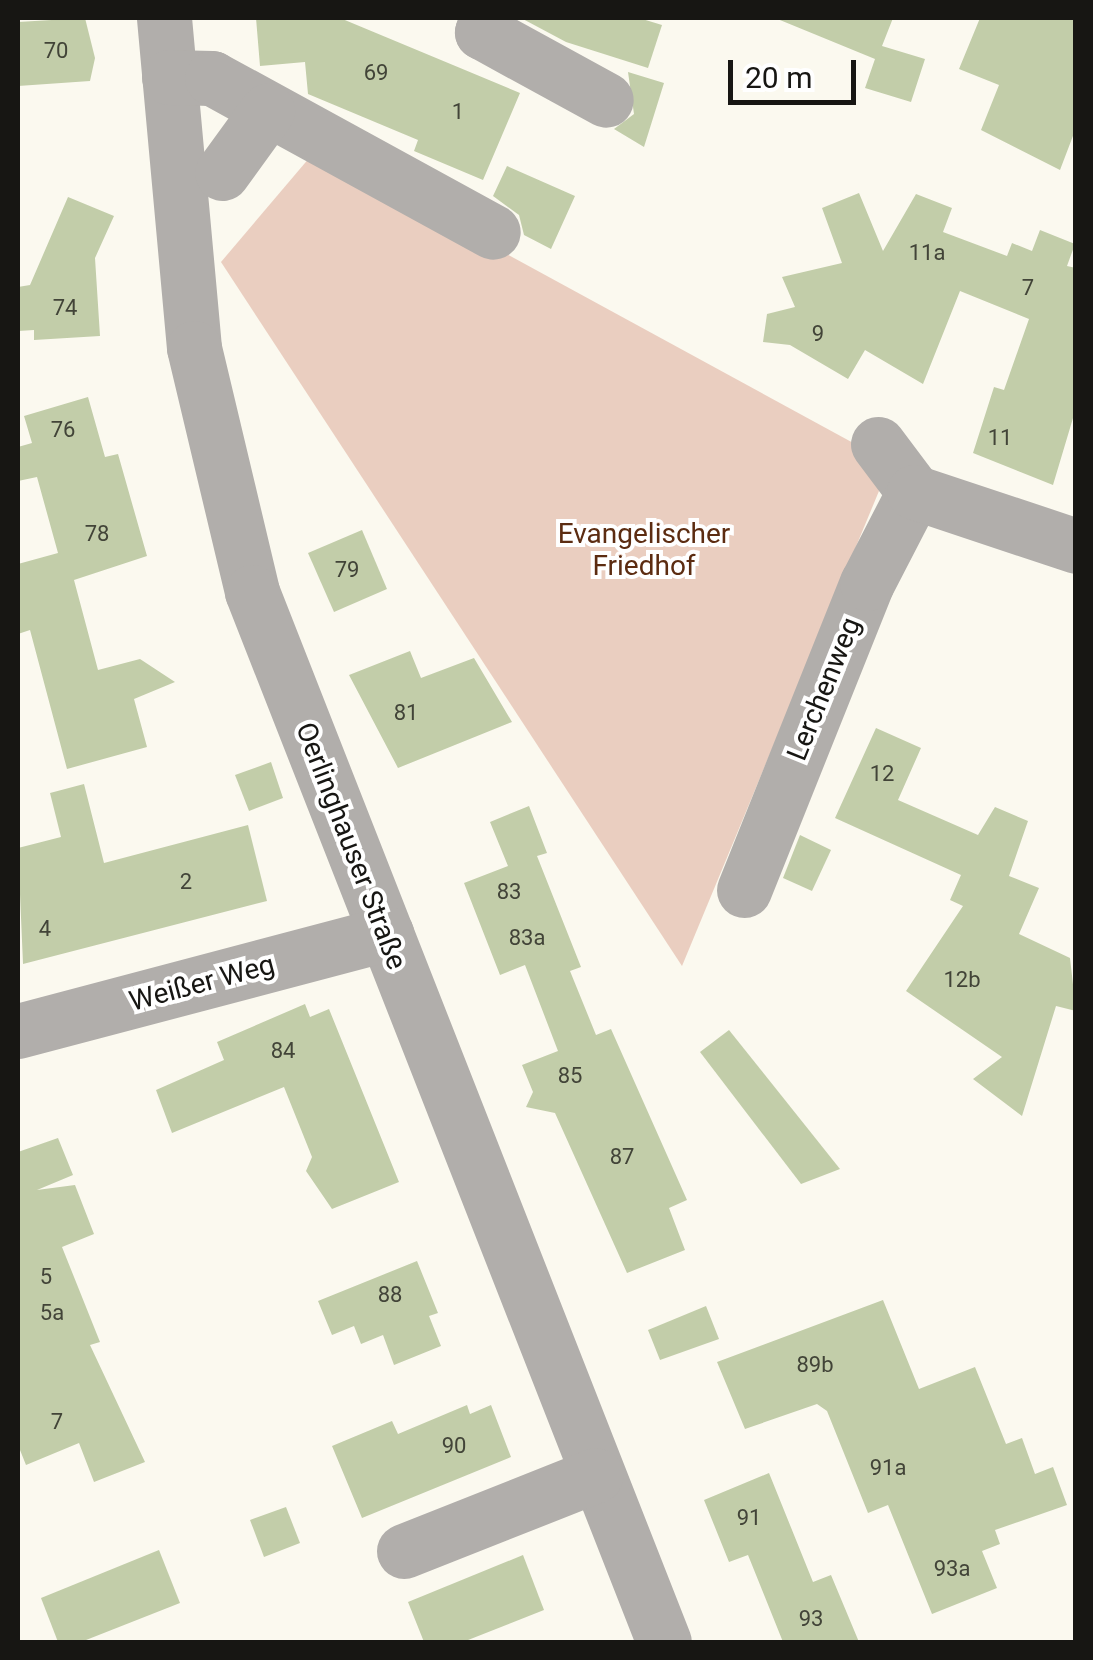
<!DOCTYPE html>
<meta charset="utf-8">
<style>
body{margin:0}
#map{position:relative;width:1093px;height:1660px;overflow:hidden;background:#fbf9ef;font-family:Roboto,sans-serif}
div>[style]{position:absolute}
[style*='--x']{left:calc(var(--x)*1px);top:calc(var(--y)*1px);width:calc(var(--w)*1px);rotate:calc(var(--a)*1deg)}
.green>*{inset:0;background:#eacec0}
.building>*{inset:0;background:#c2cda9}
.minor>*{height:55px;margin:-27.5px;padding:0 27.5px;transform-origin:27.5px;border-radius:27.5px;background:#b1aeab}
span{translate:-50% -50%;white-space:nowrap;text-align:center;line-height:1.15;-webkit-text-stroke:8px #fff;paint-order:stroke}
.number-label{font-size:22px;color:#424438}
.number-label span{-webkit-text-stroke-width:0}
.park-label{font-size:28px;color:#5c2c11}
.street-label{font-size:28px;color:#171613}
.frame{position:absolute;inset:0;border:20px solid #171613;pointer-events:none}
.scale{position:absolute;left:728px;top:60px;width:128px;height:45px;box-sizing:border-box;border:5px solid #171613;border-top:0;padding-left:12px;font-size:30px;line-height:35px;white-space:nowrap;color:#171613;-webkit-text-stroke:8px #fff;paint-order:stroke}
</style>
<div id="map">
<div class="green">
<div style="clip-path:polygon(316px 150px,868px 451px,879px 491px,682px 966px,221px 262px)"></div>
</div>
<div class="building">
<div style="clip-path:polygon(85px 18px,95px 58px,90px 81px,18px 86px,18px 22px)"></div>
<div style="clip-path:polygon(256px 18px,340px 18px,520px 93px,483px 180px,414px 151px,418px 140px,308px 94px,305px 62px,260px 66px)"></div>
<div style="clip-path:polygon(521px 18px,639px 18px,662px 25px,648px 68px,566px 42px)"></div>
<div style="clip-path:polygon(775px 18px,893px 18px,882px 46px,925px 59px,911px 102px,865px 88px,875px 59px)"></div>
<div style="clip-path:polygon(980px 18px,1076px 18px,1076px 128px,1060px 170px,981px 130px,999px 85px,959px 69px)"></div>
<div style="clip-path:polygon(628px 72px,664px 83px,644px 147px,614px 129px,634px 114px)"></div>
<div style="clip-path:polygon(507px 166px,575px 196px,551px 249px,524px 235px,519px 215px,493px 196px)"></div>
<div style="clip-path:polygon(859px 193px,883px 251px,916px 194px,952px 208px,943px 232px,1007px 256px,1012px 243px,1032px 251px,1040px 230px,1075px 244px,1067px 266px,1076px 268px,1076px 408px,1053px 485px,973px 453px,994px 387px,1004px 390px,1029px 319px,960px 291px,923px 384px,865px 350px,848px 379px,790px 345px,763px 342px,767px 314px,795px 307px,782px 277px,842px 263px,822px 208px)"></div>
<div style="clip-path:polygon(68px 197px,114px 216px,95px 258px,100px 336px,34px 340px,34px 330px,18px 331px,18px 287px,30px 285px)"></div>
<div style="clip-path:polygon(88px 397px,105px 457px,118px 454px,147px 556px,74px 580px,98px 670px,140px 659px,175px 682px,134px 699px,147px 747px,67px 769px,30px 630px,18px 634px,18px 564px,58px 553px,37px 477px,18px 481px,18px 447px,32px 443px,24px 416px)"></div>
<div style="clip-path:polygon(362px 530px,387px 589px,334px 612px,308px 553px)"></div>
<div style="clip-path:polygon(410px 651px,421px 678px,474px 658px,512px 722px,398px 768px,349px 675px)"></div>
<div style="clip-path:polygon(876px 728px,921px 748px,898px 800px,978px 835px,995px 807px,1028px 821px,1009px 876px,1039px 888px,1019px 934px,1070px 958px,1076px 1011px,1056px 1006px,1022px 1116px,973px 1079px,1002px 1057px,906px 991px,963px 906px,950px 900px,961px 875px,835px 818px)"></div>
<div style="clip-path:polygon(271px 762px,283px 798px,249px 811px,235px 775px)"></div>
<div style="clip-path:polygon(84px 784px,104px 863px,248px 825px,267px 901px,23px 964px,18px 848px,61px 837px,50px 793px)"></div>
<div style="clip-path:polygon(529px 806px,547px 853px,537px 856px,581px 967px,570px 971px,596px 1035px,611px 1029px,687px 1200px,669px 1208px,685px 1250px,627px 1273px,555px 1113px,526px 1107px,533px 1092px,522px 1065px,558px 1051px,525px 965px,500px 975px,464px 883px,508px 866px,490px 822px)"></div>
<div style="clip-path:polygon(800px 835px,831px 850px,812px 891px,783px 878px)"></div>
<div style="clip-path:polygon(305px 1004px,310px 1017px,329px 1009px,399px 1182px,332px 1209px,306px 1171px,312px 1157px,284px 1087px,172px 1133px,156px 1090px,224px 1060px,217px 1042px)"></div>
<div style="clip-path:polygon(729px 1030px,840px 1169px,801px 1184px,700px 1052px)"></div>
<div style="clip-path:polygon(58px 1138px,73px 1175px,37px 1190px,75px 1185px,94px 1234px,62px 1247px,100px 1342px,90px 1345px,145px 1462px,94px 1482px,79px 1443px,26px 1465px,18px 1445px,18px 1152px)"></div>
<div style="clip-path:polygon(417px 1261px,438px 1313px,429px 1316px,441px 1346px,394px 1365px,383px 1335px,361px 1344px,354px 1326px,332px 1335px,318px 1301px)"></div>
<div style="clip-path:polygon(883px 1300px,919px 1389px,975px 1367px,1006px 1444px,1022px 1438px,1035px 1474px,1053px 1467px,1067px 1505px,995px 1530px,1000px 1544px,982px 1551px,997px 1588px,932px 1614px,888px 1505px,868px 1513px,827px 1411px,817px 1404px,745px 1429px,717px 1362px)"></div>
<div style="clip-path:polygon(706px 1306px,719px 1339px,660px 1360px,648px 1330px)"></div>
<div style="clip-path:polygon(467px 1405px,470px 1414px,491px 1405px,511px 1457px,362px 1518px,332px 1446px,392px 1421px,398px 1434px)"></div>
<div style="clip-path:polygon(769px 1473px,813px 1582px,831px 1575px,859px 1642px,783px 1642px,748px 1555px,729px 1562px,704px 1500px)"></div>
<div style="clip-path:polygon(286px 1507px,300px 1543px,264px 1557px,250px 1520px)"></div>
<div style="clip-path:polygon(159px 1550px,180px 1603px,81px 1642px,58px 1642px,41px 1598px)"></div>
<div style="clip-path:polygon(523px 1555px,544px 1610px,463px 1642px,424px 1642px,408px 1602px)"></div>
</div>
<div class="minor">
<div style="--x:164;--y:18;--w:331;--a:84.8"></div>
<div style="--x:194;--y:348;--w:251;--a:76.6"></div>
<div style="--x:252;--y:592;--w:1128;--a:68.58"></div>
<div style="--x:487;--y:18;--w:15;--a:110"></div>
<div style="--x:482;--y:32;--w:141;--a:28.7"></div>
<div style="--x:169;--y:77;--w:43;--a:1.3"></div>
<div style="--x:212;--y:78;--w:320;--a:28.7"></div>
<div style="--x:222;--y:173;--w:77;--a:-54"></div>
<div style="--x:878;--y:444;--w:60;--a:53.1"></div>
<div style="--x:744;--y:890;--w:331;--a:-68.2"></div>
<div style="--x:867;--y:583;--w:102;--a:-62.7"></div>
<div style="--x:914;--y:492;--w:171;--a:18.4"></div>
<div style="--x:18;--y:1031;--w:381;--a:-14.8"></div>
<div style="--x:404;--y:1551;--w:206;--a:-21.6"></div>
</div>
<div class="number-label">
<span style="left:56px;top:51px">70</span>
<span style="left:376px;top:73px">69</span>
<span style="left:458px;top:112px">1</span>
<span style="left:927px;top:253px">11a</span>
<span style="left:1028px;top:288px">7</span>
<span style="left:65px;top:308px">74</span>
<span style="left:818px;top:334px">9</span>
<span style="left:63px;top:430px">76</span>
<span style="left:1000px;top:438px">11</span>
<span style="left:97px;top:534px">78</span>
<span style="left:347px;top:570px">79</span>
<span style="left:406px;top:713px">81</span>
<span style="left:882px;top:774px">12</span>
<span style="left:186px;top:882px">2</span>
<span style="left:509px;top:892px">83</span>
<span style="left:45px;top:929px">4</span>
<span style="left:527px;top:938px">83a</span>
<span style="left:962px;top:980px">12b</span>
<span style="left:283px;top:1051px">84</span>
<span style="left:570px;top:1076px">85</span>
<span style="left:622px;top:1157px">87</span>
<span style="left:46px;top:1277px">5</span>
<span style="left:390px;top:1295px">88</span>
<span style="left:52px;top:1313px">5a</span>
<span style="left:815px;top:1365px">89b</span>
<span style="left:57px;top:1422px">7</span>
<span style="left:454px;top:1446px">90</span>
<span style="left:888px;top:1468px">91a</span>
<span style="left:749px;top:1518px">91</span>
<span style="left:952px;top:1569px">93a</span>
<span style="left:811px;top:1619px">93</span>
</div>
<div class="park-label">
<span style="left:644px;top:550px">Evangelischer<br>Friedhof</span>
</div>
<div class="street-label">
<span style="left:824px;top:689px;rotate:-68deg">Lerchenweg</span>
<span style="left:351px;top:846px;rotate:69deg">Oerlinghauser Straße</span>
<span style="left:202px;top:983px;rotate:-15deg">Weißer Weg</span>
</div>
<div class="frame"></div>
<div class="scale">20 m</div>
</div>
